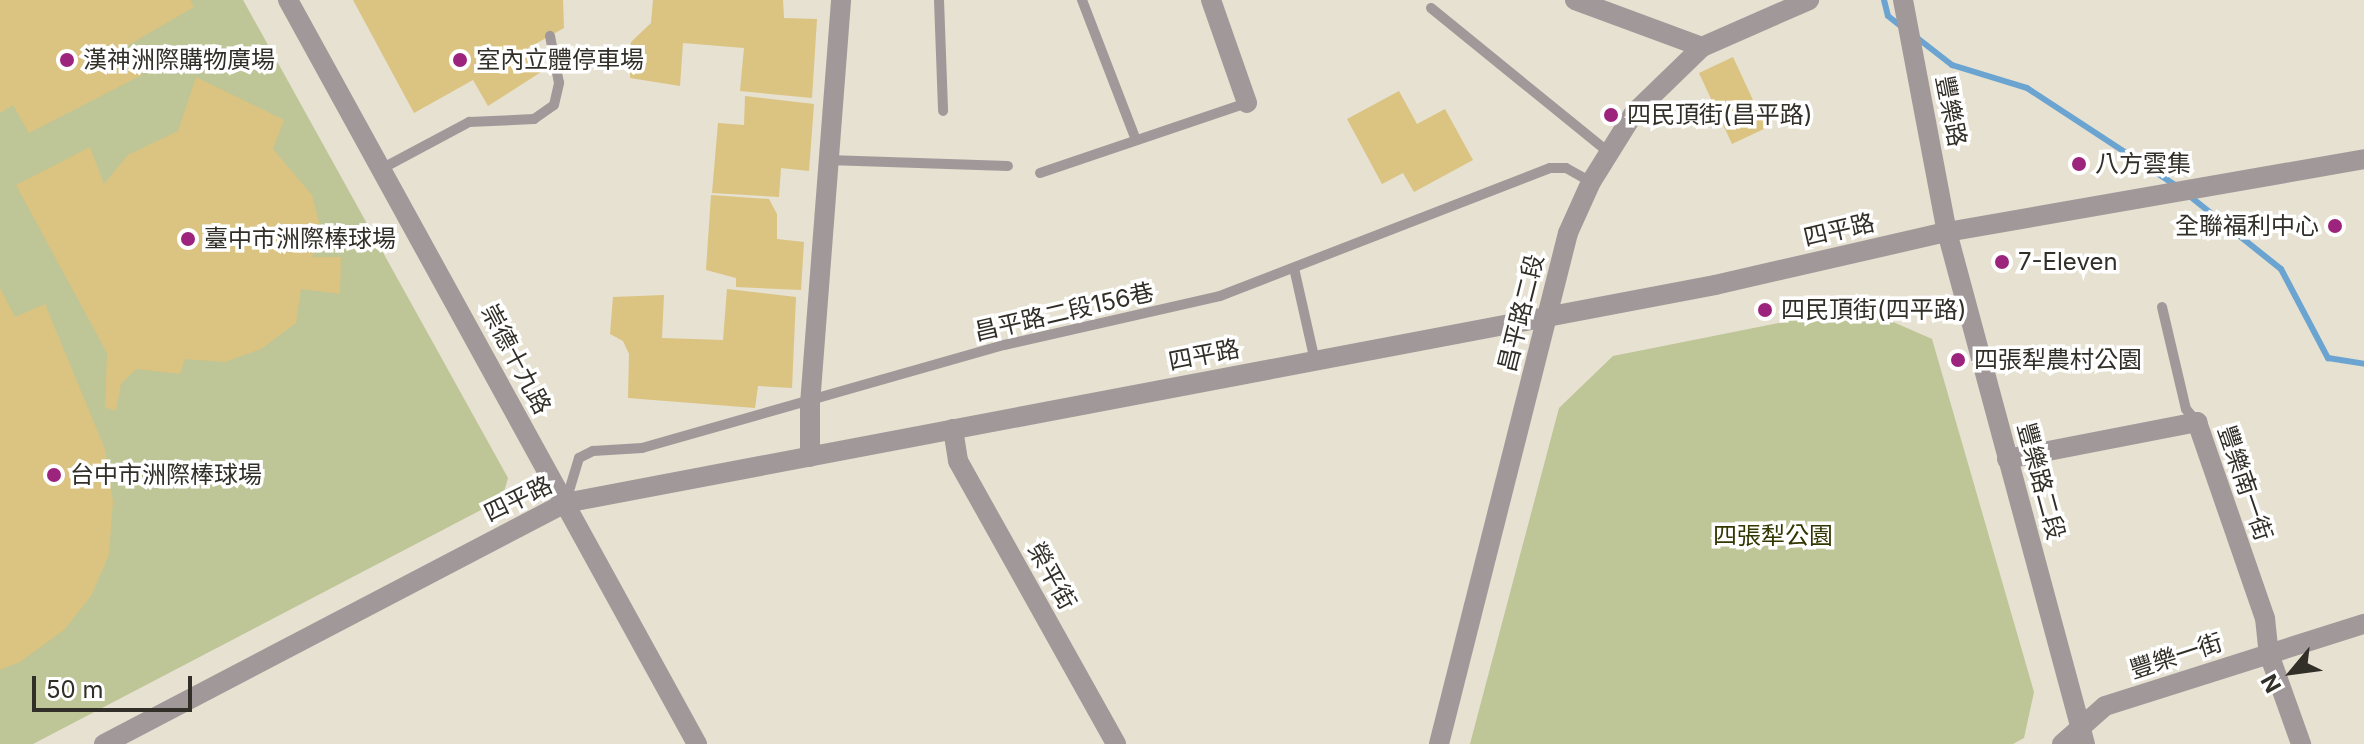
<!DOCTYPE html>
<meta charset="utf-8">
<style>
body{margin:0}
#map{position:relative;width:2364px;height:744px;overflow:hidden;background:#e6e1d0;font-family:Inter,"Noto Sans TC",sans-serif}
div>[style]{position:absolute}
[style*='--x']{left:calc(var(--x)*1px);top:calc(var(--y)*1px);width:calc(var(--w)*1px);rotate:calc(var(--a)*1deg)}
.green>*{inset:0;background:#bec596}
.stream>*{height:6px;margin:-3px;padding:0 3px;transform-origin:3px;border-radius:3px;background:#6ba4d1}
.building>*{inset:0;background:#dbc381}
.service>*{height:10px;margin:-5px;padding:0 5px;transform-origin:5px;border-radius:5px;background:#a1989a}
.minor>*{height:20px;margin:-10px;padding:0 10px;transform-origin:10px;border-radius:10px;background:#a1989a}
.tertiary>*{height:20px;margin:-10px;padding:0 10px;transform-origin:10px;border-radius:10px;background:#a1989a}
.dots>*{width:22px;height:22px;translate:-50% -50%;box-sizing:border-box;border:4px solid #fff;border-radius:50%}
span{translate:-50% -50%;white-space:nowrap;text-align:center;line-height:1.15;-webkit-text-stroke:7px #fff;paint-order:stroke}
.poi-label{font-size:24px;color:#312f28}
.left{translate:0 -50%;text-align:left}
.right{translate:-100% -50%;text-align:right}
.street-label{font-size:24px;color:#312f28}
.park-label{font-size:24px;color:#333701}
.north{position:absolute;left:2252px;top:632px;width:80px;height:80px;-webkit-text-stroke:6px #fff;paint-order:stroke;rotate:241deg;font-size:22px;font-weight:700;line-height:32px;text-align:center;color:#312f28}
.north::after{content:'';display:block;margin:auto;width:28px;height:36px;background:#312f28;clip-path:polygon(50% 0,100% 100%,50% 72%,0 100%)}
.scale{position:absolute;left:32px;top:676px;width:160px;height:36px;box-sizing:border-box;border:4px solid #312f28;border-top:0;padding-left:10px;font-size:24px;line-height:28px;white-space:nowrap;color:#312f28;-webkit-text-stroke:6px #fff;paint-order:stroke}
</style>
<div id="map">
<div class="green">
<div style="clip-path:polygon(0 0,243px 0,508px 478px,502px 499px,33px 744px,0 744px)"></div>
<div style="clip-path:polygon(1859px 307px,1932px 339px,2034px 692px,2024px 738px,2013px 744px,1470px 744px,1559px 408px,1613px 356px)"></div>
</div>
<div class="stream">
<div style="--x:1884;--y:0;--w:16;--a:76"></div>
<div style="--x:1888;--y:16;--w:16;--a:38"></div>
<div style="--x:1916;--y:37;--w:46;--a:37.9"></div>
<div style="--x:1952;--y:65;--w:78;--a:17"></div>
<div style="--x:2027;--y:88;--w:177;--a:33.2"></div>
<div style="--x:2187;--y:194;--w:120;--a:38.6"></div>
<div style="--x:2281;--y:269;--w:101;--a:62.2"></div>
<div style="--x:2328;--y:358;--w:36;--a:9"></div>
</div>
<div class="building">
<div style="clip-path:polygon(0 0,190px 0,194px 7px,127px 46px,142px 75px,29px 133px,13px 105px,0 113px)"></div>
<div style="clip-path:polygon(353px 0,563px 0,564px 28px,528px 48px,541px 72px,488px 106px,473px 80px,414px 113px)"></div>
<div style="clip-path:polygon(653px 0,783px 0,784px 18px,817px 19px,812px 98px,740px 91px,744px 48px,683px 43px,680px 86px,630px 78px,631px 42px,651px 23px)"></div>
<div style="clip-path:polygon(1733px 57px,1766px 128px,1732px 144px,1699px 73px)"></div>
<div style="clip-path:polygon(196px 77px,284px 120px,273px 149px,312px 195px,322px 233px,312px 257px,341px 257px,340px 294px,301px 289px,296px 323px,261px 349px,225px 362px,185px 359px,180px 374px,136px 369px,121px 384px,116px 411px,105px 407px,107px 353px,16px 185px,90px 147px,104px 184px,128px 155px,178px 131px)"></div>
<div style="clip-path:polygon(1399px 91px,1417px 124px,1445px 109px,1473px 160px,1414px 192px,1403px 173px,1382px 184px,1347px 119px)"></div>
<div style="clip-path:polygon(745px 96px,814px 104px,809px 171px,781px 168px,779px 197px,712px 193px,718px 123px,744px 125px)"></div>
<div style="clip-path:polygon(711px 195px,769px 199px,777px 214px,777px 239px,804px 242px,801px 290px,736px 287px,736px 278px,706px 270px)"></div>
<div style="clip-path:polygon(0 288px,15px 317px,45px 304px,105px 449px,113px 501px,109px 555px,91px 596px,64px 630px,20px 662px,0 670px)"></div>
<div style="clip-path:polygon(727px 289px,796px 297px,792px 388px,758px 386px,755px 408px,628px 398px,629px 354px,623px 341px,610px 334px,613px 297px,664px 295px,662px 338px,723px 340px)"></div>
</div>
<div class="service">
<div style="--x:939;--y:0;--w:111;--a:87.9"></div>
<div style="--x:1082;--y:0;--w:150;--a:68.9"></div>
<div style="--x:1431;--y:8;--w:227;--a:39.1"></div>
<div style="--x:828;--y:160;--w:180;--a:1.9"></div>
<div style="--x:383;--y:168;--w:98;--a:-28.1"></div>
<div style="--x:469;--y:122;--w:65;--a:-2.6"></div>
<div style="--x:534;--y:119;--w:24;--a:-35"></div>
<div style="--x:554;--y:105;--w:23;--a:-77"></div>
<div style="--x:559;--y:83;--w:48;--a:-100.8"></div>
<div style="--x:1040;--y:173;--w:219;--a:-18.7"></div>
<div style="--x:1294;--y:268;--w:95;--a:77.3"></div>
<div style="--x:2162;--y:307;--w:105;--a:76.8"></div>
<div style="--x:2186;--y:409;--w:17;--a:50"></div>
<div style="--x:566;--y:501;--w:45;--a:-73.2"></div>
<div style="--x:579;--y:458;--w:16;--a:-27"></div>
<div style="--x:593;--y:451;--w:49;--a:-3.5"></div>
<div style="--x:642;--y:448;--w:376;--a:-15.9"></div>
<div style="--x:1004;--y:345;--w:221;--a:-12.8"></div>
<div style="--x:1220;--y:296;--w:354;--a:-21.2"></div>
<div style="--x:1550;--y:168;--w:16;--a:0"></div>
<div style="--x:1566;--y:168;--w:29;--a:29"></div>
</div>
<div class="minor">
<div style="--x:1211;--y:0;--w:109;--a:70.7"></div>
<div style="--x:1575;--y:0;--w:135;--a:20.3"></div>
<div style="--x:953;--y:429;--w:32;--a:81"></div>
<div style="--x:958;--y:461;--w:324;--a:60.8"></div>
<div style="--x:810;--y:457;--w:53;--a:-90"></div>
<div style="--x:810;--y:404;--w:405;--a:-85.6"></div>
<div style="--x:2007;--y:459;--w:194;--a:-11"></div>
<div style="--x:2197;--y:422;--w:207;--a:70.9"></div>
<div style="--x:2265;--y:618;--w:36;--a:84"></div>
<div style="--x:2269;--y:654;--w:96;--a:70.4"></div>
<div style="--x:104;--y:744;--w:520;--a:-27.6"></div>
<div style="--x:565;--y:503;--w:1170;--a:-10.73"></div>
<div style="--x:1715;--y:285;--w:238;--a:-12.9"></div>
<div style="--x:1947;--y:232;--w:423;--a:-9.9"></div>
<div style="--x:2062;--y:744;--w:57;--a:-41.5"></div>
<div style="--x:2105;--y:706;--w:272;--a:-17.6"></div>
</div>
<div class="tertiary">
<div style="--x:288;--y:0;--w:849;--a:61.2"></div>
<div style="--x:1903;--y:0;--w:236;--a:79.3"></div>
<div style="--x:1947;--y:232;--w:530;--a:74.92"></div>
<div style="--x:1439;--y:744;--w:527;--a:-75.83"></div>
<div style="--x:1568;--y:233;--w:56;--a:-65.7"></div>
<div style="--x:1591;--y:182;--w:81;--a:-58.1"></div>
<div style="--x:1634;--y:113;--w:95;--a:-44.1"></div>
<div style="--x:1702;--y:47;--w:117;--a:-23.7"></div>
</div>
<div class="dots">
<div style="left:67px;top:60px;background:#9c247d"></div>
<div style="left:460px;top:60px;background:#9c247d"></div>
<div style="left:1611px;top:115px;background:#9c247d"></div>
<div style="left:2079px;top:164px;background:#9c247d"></div>
<div style="left:2335px;top:226px;background:#9c247d"></div>
<div style="left:188px;top:239px;background:#9c247d"></div>
<div style="left:2002px;top:262px;background:#9c247d"></div>
<div style="left:1765px;top:310px;background:#9c247d"></div>
<div style="left:1958px;top:360px;background:#9c247d"></div>
<div style="left:54px;top:475px;background:#9c247d"></div>
</div>
<div class="poi-label">
<span class="left" style="left:83px;top:60px">漢神洲際購物廣場</span>
<span class="left" style="left:476px;top:60px">室內立體停車場</span>
<span class="left" style="left:1627px;top:115px">四民頂街(昌平路)</span>
<span class="left" style="left:2095px;top:164px">八方雲集</span>
<span class="right" style="left:2319px;top:226px">全聯福利中心</span>
<span class="left" style="left:204px;top:239px">臺中市洲際棒球場</span>
<span class="left" style="left:2018px;top:262px">7-Eleven</span>
<span class="left" style="left:1781px;top:310px">四民頂街(四平路)</span>
<span class="left" style="left:1974px;top:360px">四張犁農村公園</span>
<span class="left" style="left:70px;top:475px">台中市洲際棒球場</span>
</div>
<div class="street-label">
<span style="left:1951px;top:111px;rotate:79deg">豐樂路</span>
<span style="left:1839px;top:230px;rotate:-13deg">四平路</span>
<span style="left:1064px;top:312px;rotate:-13deg">昌平路二段156巷</span>
<span style="left:1521px;top:313px;rotate:-76deg">昌平路二段</span>
<span style="left:1204px;top:355px;rotate:-11deg">四平路</span>
<span style="left:516px;top:359px;rotate:62deg">崇德十九路</span>
<span style="left:2041px;top:481px;rotate:75deg">豐樂路二段</span>
<span style="left:2245px;top:483px;rotate:71deg">豐樂南一街</span>
<span style="left:518px;top:499px;rotate:-26deg">四平路</span>
<span style="left:1052px;top:576px;rotate:61deg">榮平街</span>
<span style="left:2176px;top:656px;rotate:-18deg">豐樂一街</span>
</div>
<div class="park-label">
<span style="left:1773px;top:536px">四張犁公園</span>
</div>
<div class="north">N</div>
<div class="scale">50 m</div>
</div>
